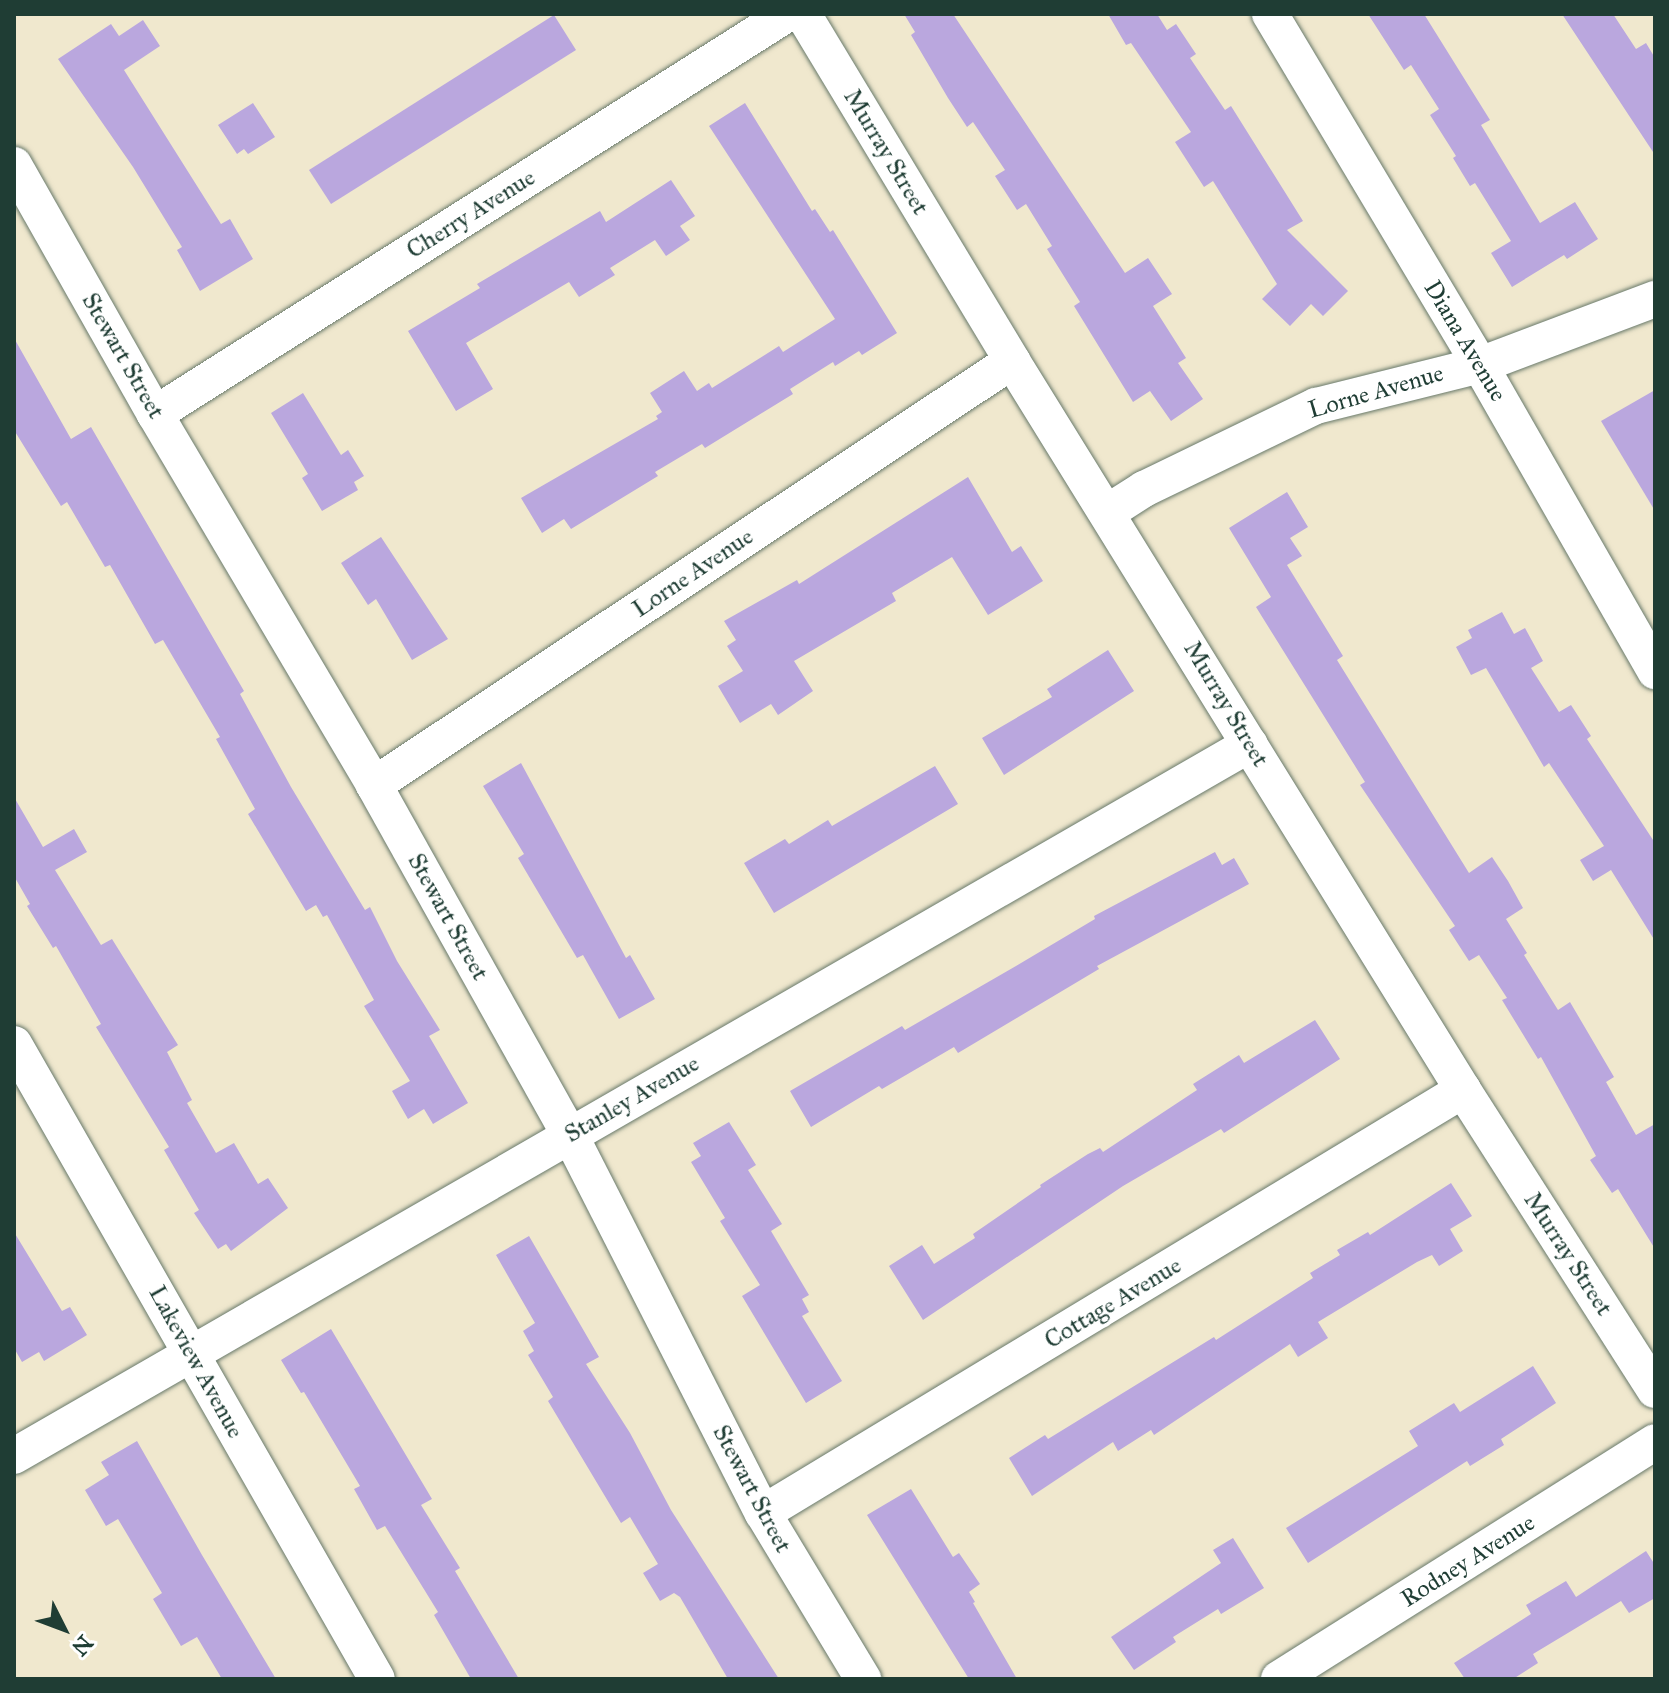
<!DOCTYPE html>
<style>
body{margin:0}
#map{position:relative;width:1669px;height:1693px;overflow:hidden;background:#f0e8ce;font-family:"IM FELL Great Primer",serif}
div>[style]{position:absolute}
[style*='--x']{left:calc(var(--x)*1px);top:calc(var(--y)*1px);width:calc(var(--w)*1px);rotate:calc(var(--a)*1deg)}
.building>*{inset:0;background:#baa7de}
.roads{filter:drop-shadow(0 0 2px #68796a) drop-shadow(0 0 2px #68796a)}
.minor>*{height:36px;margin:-18px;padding:0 18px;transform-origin:18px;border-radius:18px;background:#fff}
span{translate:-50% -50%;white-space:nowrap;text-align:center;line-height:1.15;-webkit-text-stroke:7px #fff;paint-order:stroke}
.street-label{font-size:24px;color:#1f3d34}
.frame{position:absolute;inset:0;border:16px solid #1f3d34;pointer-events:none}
.north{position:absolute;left:24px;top:1589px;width:80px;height:80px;-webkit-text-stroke:6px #fff;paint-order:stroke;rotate:132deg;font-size:22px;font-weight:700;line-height:32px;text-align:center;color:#1f3d34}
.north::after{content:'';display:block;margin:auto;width:28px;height:36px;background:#1f3d34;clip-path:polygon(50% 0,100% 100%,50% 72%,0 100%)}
</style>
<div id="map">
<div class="building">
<div style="clip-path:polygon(904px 14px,953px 14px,1125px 273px,1148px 258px,1172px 294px,1153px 306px,1186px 358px,1178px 363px,1203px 399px,1171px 421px,1150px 391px,1133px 402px,1074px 306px,1080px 302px,1047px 249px,1052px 246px,1026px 204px,1017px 210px,995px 176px,1005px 170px,973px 122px,967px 127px,948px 98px,911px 35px,915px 32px)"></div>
<div style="clip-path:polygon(1108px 14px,1157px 14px,1167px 30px,1176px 24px,1196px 54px,1190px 58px,1225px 110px,1231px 106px,1303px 221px,1287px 230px,1348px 291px,1323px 316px,1311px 304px,1290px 326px,1262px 299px,1277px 284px,1213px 181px,1204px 187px,1175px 142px,1191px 132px,1131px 43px,1126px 45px)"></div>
<div style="clip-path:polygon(1368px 14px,1424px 14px,1490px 120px,1481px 125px,1540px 223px,1575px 202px,1598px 239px,1567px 259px,1564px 255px,1512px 287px,1491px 253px,1511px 241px,1475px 183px,1470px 186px,1453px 158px,1456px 156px,1430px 115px,1439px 109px,1411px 65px,1404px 70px)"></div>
<div style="clip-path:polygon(1562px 14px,1613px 14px,1636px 49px,1646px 43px,1655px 58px,1655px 155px)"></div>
<div style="clip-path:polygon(554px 15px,576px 50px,331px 204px,309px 170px)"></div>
<div style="clip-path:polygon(143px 20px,160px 46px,124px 70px,221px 224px,230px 219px,253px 259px,200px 291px,177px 250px,182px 247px,133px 167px,58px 59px,111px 24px,119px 36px)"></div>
<div style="clip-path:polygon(253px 103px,275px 137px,248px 154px,244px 149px,237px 154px,218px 125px)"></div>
<div style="clip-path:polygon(745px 103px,812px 211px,815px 209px,830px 232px,833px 230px,897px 333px,862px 355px,859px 351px,835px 366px,833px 362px,790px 389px,793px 394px,705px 448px,702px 444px,655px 472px,658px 476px,571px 529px,564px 519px,542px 533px,521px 498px,658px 419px,656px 416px,662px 412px,650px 393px,684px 371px,697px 391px,709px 383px,712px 388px,779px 346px,783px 352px,835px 319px,709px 126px)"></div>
<div style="clip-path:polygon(671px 180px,695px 216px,680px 226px,690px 240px,666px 256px,655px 240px,610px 268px,615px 275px,579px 297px,569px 282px,466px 343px,493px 389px,456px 411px,408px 331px,480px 288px,477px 284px,600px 211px,606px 222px)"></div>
<div style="clip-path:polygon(14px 338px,71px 439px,91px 427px,244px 691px,240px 694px,291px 787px,365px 910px,370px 907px,397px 961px,440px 1030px,429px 1036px,468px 1103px,433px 1124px,424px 1109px,408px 1119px,392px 1091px,410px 1081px,364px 1006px,374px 1000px,327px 915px,323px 917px,316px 905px,306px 911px,248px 814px,255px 809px,216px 739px,220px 737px,163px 640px,155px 644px,110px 565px,105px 567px,67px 502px,61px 506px,14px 430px)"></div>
<div style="clip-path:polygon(1655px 390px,1655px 511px,1601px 421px)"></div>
<div style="clip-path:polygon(303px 393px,341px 455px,348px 450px,364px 476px,354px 482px,358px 490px,322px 511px,302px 478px,308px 474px,271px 413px)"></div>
<div style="clip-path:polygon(968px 477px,1012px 552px,1021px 546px,1043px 581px,988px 615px,952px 557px,892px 593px,896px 601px,794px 661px,813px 691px,778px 715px,771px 704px,740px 723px,718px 686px,743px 671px,727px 646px,736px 640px,724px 621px,797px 580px,799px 584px)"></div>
<div style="clip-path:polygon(1287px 492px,1308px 527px,1290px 538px,1302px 556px,1287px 565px,1343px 656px,1337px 660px,1469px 873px,1492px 857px,1508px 881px,1523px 908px,1506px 919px,1527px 953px,1524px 955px,1558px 1010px,1570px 1002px,1614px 1077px,1606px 1082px,1636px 1135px,1655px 1124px,1655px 1249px,1618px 1189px,1612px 1193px,1590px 1160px,1596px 1156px,1541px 1057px,1538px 1059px,1502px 1000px,1507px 998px,1479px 955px,1469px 961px,1449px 930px,1455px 926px,1360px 785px,1365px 782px,1256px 607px,1271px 597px,1229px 528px)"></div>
<div style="clip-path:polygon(381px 537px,448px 639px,412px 660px,376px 599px,368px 605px,341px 563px)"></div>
<div style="clip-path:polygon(1502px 612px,1514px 634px,1525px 628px,1543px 661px,1531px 668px,1559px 712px,1571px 705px,1591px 736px,1587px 739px,1655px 843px,1655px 941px,1611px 870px,1593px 881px,1580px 860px,1604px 846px,1549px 763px,1544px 767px,1486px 668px,1471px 675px,1456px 647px,1472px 638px,1468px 630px)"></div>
<div style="clip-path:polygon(1108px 650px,1134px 691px,1004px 775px,982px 738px,1052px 697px,1047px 689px)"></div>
<div style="clip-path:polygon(521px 763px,626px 958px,630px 955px,655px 999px,619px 1019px,583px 955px,577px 958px,518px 858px,524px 854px,483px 786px)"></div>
<div style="clip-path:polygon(935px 766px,958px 804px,774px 913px,744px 863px,785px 839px,789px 844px,828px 820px,832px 826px)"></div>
<div style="clip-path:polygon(14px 797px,43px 847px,74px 829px,87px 852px,55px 870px,101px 945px,112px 939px,178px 1045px,167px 1052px,192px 1100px,187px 1103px,216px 1153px,234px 1143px,258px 1184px,268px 1178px,288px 1208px,231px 1251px,226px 1244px,218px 1249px,194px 1213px,199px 1210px,164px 1150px,169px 1147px,96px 1027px,101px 1024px,56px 946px,53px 948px,27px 906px,30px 904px,14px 876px)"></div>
<div style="clip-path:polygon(1215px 852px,1222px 865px,1234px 858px,1249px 884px,1097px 966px,1099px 969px,958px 1053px,954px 1047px,882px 1089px,879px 1086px,811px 1127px,790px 1091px,902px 1026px,905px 1030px,1016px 966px,1095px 919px,1094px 916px)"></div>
<div style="clip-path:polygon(1315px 1020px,1340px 1059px,1224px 1133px,1221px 1129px,1123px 1186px,923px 1320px,889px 1266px,922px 1245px,934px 1264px,975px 1238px,973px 1234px,1041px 1187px,1040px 1185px,1088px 1154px,1100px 1148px,1103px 1152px,1197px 1090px,1193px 1084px,1239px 1055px,1244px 1063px)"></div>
<div style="clip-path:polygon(729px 1122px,756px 1165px,748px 1170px,782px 1224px,771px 1231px,809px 1295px,802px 1299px,809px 1312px,802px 1316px,842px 1381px,806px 1403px,742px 1296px,760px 1285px,720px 1221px,725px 1218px,691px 1162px,701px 1156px,693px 1143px)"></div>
<div style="clip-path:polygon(1451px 1183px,1472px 1216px,1450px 1229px,1463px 1251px,1439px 1266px,1432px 1255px,1417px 1262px,1318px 1322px,1328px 1338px,1298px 1357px,1290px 1344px,1154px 1435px,1151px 1430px,1118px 1451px,1113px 1442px,1032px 1496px,1009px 1458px,1045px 1435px,1048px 1439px,1214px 1337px,1216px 1340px,1313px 1278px,1310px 1273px,1340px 1255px,1337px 1250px,1368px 1232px,1370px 1235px)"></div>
<div style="clip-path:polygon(14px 1232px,62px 1311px,70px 1307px,87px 1335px,44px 1361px,39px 1352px,22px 1362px,14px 1348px)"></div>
<div style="clip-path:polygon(529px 1236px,599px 1357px,586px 1364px,630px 1433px,671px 1510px,779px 1679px,728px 1679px,680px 1597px,674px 1593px,660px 1601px,643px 1573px,658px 1564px,630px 1517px,621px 1523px,548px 1401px,553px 1397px,528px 1355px,534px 1351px,523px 1331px,535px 1323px,496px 1255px)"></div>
<div style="clip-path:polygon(331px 1329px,432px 1499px,421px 1505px,460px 1568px,455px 1571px,519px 1679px,471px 1679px,434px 1615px,438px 1612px,385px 1526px,377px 1530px,354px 1489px,360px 1486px,304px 1392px,301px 1393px,281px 1360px)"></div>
<div style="clip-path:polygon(1533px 1366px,1556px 1403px,1501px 1439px,1504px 1445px,1470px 1466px,1467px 1461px,1308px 1563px,1286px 1528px,1418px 1446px,1409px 1431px,1454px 1403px,1460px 1412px)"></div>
<div style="clip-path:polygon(137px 1441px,202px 1555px,276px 1679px,222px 1679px,197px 1637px,181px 1646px,153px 1599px,162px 1593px,118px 1519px,106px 1526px,85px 1490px,109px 1475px,101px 1462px)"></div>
<div style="clip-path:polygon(911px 1489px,953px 1557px,959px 1553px,980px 1584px,969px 1592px,975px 1602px,973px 1603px,1017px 1679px,969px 1679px,867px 1515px)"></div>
<div style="clip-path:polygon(1233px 1538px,1264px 1588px,1221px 1614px,1218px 1609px,1173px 1637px,1176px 1642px,1134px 1670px,1111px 1637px,1221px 1563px,1213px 1550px)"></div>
<div style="clip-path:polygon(1646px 1551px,1655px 1565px,1655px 1598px,1629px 1613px,1621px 1601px,1533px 1654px,1538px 1663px,1513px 1679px,1465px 1679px,1454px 1663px,1531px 1614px,1526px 1605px,1566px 1581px,1576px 1597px)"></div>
</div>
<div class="roads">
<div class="minor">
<div style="--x:803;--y:14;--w:405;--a:58.9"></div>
<div style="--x:1012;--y:361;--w:857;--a:58.26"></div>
<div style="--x:1463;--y:1090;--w:356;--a:57.4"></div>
<div style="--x:1270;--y:14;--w:409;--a:59.1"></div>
<div style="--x:1480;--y:365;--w:353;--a:60.2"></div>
<div style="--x:14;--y:165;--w:286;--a:60.5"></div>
<div style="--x:155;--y:414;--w:431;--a:59.4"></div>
<div style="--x:374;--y:785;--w:401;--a:60.8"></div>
<div style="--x:570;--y:1135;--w:424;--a:63"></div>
<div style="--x:763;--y:1513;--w:194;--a:58.9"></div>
<div style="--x:155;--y:414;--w:748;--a:-32.33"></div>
<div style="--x:1108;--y:512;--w:43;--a:-32.6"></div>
<div style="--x:1144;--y:489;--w:191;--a:-25.8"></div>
<div style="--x:1316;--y:406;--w:169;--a:-14"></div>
<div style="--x:1480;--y:365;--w:187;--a:-20.7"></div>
<div style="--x:374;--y:785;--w:766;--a:-33.61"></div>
<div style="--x:14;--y:1044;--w:731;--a:60.25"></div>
<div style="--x:14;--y:1456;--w:1426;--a:-29.94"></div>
<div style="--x:763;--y:1513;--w:818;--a:-31.14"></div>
<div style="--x:1279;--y:1679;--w:444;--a:-32.2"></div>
</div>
</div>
<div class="street-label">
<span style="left:886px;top:152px;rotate:59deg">Murray Street</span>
<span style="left:471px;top:214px;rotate:-32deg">Cherry Avenue</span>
<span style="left:1465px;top:341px;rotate:59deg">Diana Avenue</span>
<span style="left:123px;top:356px;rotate:60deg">Stewart Street</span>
<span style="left:1376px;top:392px;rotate:-16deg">Lorne Avenue</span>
<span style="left:693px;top:573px;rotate:-34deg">Lorne Avenue</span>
<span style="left:1226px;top:704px;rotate:59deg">Murray Street</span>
<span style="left:448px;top:917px;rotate:61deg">Stewart Street</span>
<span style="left:632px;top:1099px;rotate:-30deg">Stanley Avenue</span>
<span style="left:1568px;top:1254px;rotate:57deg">Murray Street</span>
<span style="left:1113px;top:1303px;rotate:-31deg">Cottage Avenue</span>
<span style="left:196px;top:1362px;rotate:61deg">Lakeview Avenue</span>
<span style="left:752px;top:1489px;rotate:62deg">Stewart Street</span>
<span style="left:1468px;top:1561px;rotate:-32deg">Rodney Avenue</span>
</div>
<div class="frame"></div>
<div class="north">N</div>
</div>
